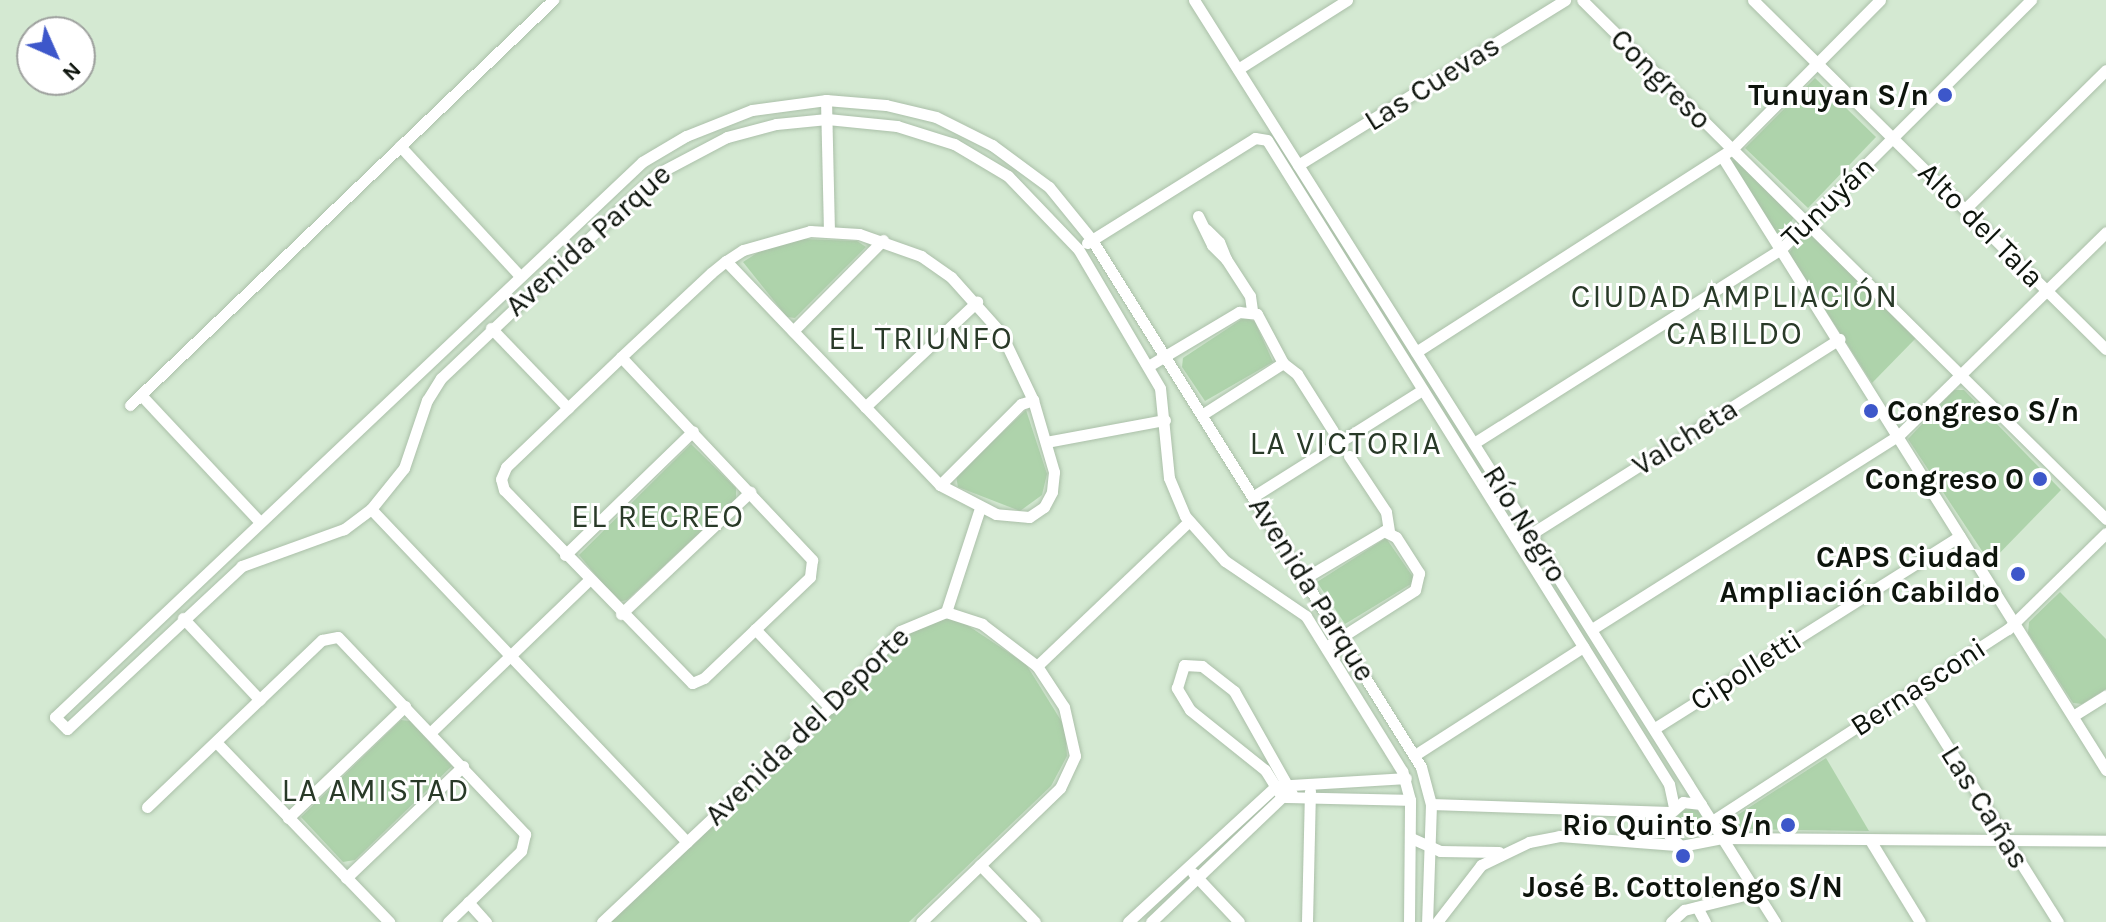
<!DOCTYPE html>
<meta charset="utf-8">
<style>
body{margin:0}
#map{position:relative;width:2106px;height:922px;overflow:hidden;background:#d4e9d2;font-family:Karla,sans-serif}
div>[style]{position:absolute}
[style*='--x']{left:calc(var(--x)*1px);top:calc(var(--y)*1px);width:calc(var(--w)*1px);rotate:calc(var(--a)*1deg)}
.green>*{inset:0;background:#aed3ab}
.round{border-radius:50%}
.roads{filter:drop-shadow(0 0 2px #abc0a9) drop-shadow(0 0 2px #abc0a9)}
.minor>*{height:11px;margin:-5.5px;padding:0 5.5px;transform-origin:5.5px;border-radius:5.5px;background:#fff}
.dots>*{width:22px;height:22px;translate:-50% -50%;box-sizing:border-box;border:4px solid #fff;border-radius:50%}
span{translate:-50% -50%;white-space:nowrap;text-align:center;line-height:1.15;-webkit-text-stroke:6px #fff;paint-order:stroke}
.street-label{font-size:30px;color:#0d140c}
.poi-label{font-size:30px;color:#0d140c;font-weight:700}
.right{translate:-100% -50%;text-align:right}
.left{translate:0 -50%;text-align:left}
.neighbourhood-label{font-size:32px;color:#293a28;letter-spacing:2px}
.north{position:absolute;left:16px;top:16px;width:80px;height:80px;box-sizing:border-box;background:#fff;border:2px solid #9ea19e;border-radius:50%;rotate:135deg;font-size:22px;font-weight:700;line-height:32px;text-align:center;color:#0d140c}
.north::after{content:'';display:block;margin:auto;width:28px;height:36px;background:#3d57ca;clip-path:polygon(50% 0,100% 100%,50% 72%,0 100%)}
</style>
<div id="map">
<div class="green">
<div style="clip-path:polygon(1815px 78px,1876px 137px,1808px 208px,1745px 148px)"></div>
<div style="clip-path:polygon(1736px 158px,1794px 217px,1782px 237px,1775px 236px,1730px 164px)"></div>
<div style="clip-path:polygon(1802px 234px,1813px 234px,1916px 338px,1872px 383px,1789px 253px)"></div>
<div style="clip-path:polygon(802px 239px,857px 241px,866px 247px,795px 318px,787px 317px,743px 262px,768px 246px)"></div>
<div style="clip-path:polygon(1245px 317px,1255px 322px,1273px 362px,1205px 401px,1182px 367px,1183px 358px)"></div>
<div style="clip-path:polygon(1954px 390px,1964px 390px,2061px 490px,1990px 563px,1908px 439px)"></div>
<div style="clip-path:polygon(1026px 410px,1047px 474px,1042px 495px,1020px 511px,958px 487px,956px 476px)"></div>
<div style="clip-path:polygon(691px 444px,736px 488px,736px 499px,627px 600px,618px 602px,579px 555px)"></div>
<div style="clip-path:polygon(1386px 538px,1413px 577px,1411px 584px,1345px 624px,1317px 582px)"></div>
<div style="clip-path:polygon(2060px 592px,2106px 639px,2106px 689px,2082px 704px,2073px 703px,2028px 633px,2029px 622px)"></div>
<div style="clip-path:polygon(937px 619px,958px 619px,1026px 664px,1065px 727px,1067px 756px,1051px 786px,909px 922px,608px 922px,904px 631px)"></div>
<div style="clip-path:polygon(401px 720px,410px 721px,452px 766px,355px 860px,343px 862px,301px 817px)"></div>
<div style="clip-path:polygon(1826px 758px,1869px 831px,1736px 829px,1725px 823px)"></div>
<div class="round" style="left:1676px;top:809px;width:28px;height:28px"></div>
</div>
<div class="roads">
<div class="minor">
<div style="--x:1194;--y:0;--w:1090;--a:57.78"></div>
<div style="--x:1753;--y:0;--w:496;--a:44.7"></div>
<div style="--x:1880;--y:0;--w:210;--a:134.8"></div>
<div style="--x:1732;--y:149;--w:526;--a:44.69"></div>
<div style="--x:1238;--y:69;--w:129;--a:-32.3"></div>
<div style="--x:826;--y:100;--w:131;--a:88.7"></div>
<div style="--x:400;--y:146;--w:177;--a:47.3"></div>
<div style="--x:1723;--y:158;--w:722;--a:57.96"></div>
<div style="--x:1298;--y:165;--w:314;--a:-31.7"></div>
<div style="--x:1965;--y:209;--w:198;--a:-44.6"></div>
<div style="--x:1198;--y:216;--w:32;--a:64"></div>
<div style="--x:1212;--y:245;--w:20;--a:45"></div>
<div style="--x:1226;--y:259;--w:18;--a:-112"></div>
<div style="--x:1219;--y:242;--w:18;--a:-135"></div>
<div style="--x:1087;--y:243;--w:198;--a:-32"></div>
<div style="--x:1255;--y:138;--w:12;--a:9"></div>
<div style="--x:1267;--y:140;--w:759;--a:58.03"></div>
<div style="--x:1669;--y:784;--w:24;--a:78"></div>
<div style="--x:1226;--y:259;--w:44;--a:57"></div>
<div style="--x:1250;--y:296;--w:14;--a:82"></div>
<div style="--x:491;--y:328;--w:111;--a:46.1"></div>
<div style="--x:793;--y:331;--w:128;--a:-45.3"></div>
<div style="--x:1416;--y:352;--w:376;--a:-32.7"></div>
<div style="--x:1732;--y:149;--w:211;--a:-135.2"></div>
<div style="--x:621;--y:357;--w:279;--a:46.7"></div>
<div style="--x:812;--y:560;--w:17;--a:97"></div>
<div style="--x:810;--y:577;--w:146;--a:136.4"></div>
<div style="--x:704;--y:678;--w:13;--a:157"></div>
<div style="--x:692;--y:683;--w:269;--a:-134.2"></div>
<div style="--x:504;--y:490;--w:11;--a:-105"></div>
<div style="--x:501;--y:479;--w:13;--a:-67"></div>
<div style="--x:506;--y:467;--w:159;--a:-43.7"></div>
<div style="--x:621;--y:357;--w:123;--a:-43"></div>
<div style="--x:711;--y:273;--w:19;--a:-39"></div>
<div style="--x:726;--y:261;--w:20;--a:-33"></div>
<div style="--x:743;--y:250;--w:70;--a:-15.8"></div>
<div style="--x:810;--y:231;--w:49;--a:3.5"></div>
<div style="--x:859;--y:234;--w:66;--a:19.5"></div>
<div style="--x:921;--y:256;--w:37;--a:35"></div>
<div style="--x:951;--y:277;--w:75;--a:48.2"></div>
<div style="--x:1001;--y:333;--w:74;--a:64.5"></div>
<div style="--x:1033;--y:400;--w:75;--a:73.7"></div>
<div style="--x:1054;--y:472;--w:20;--a:96"></div>
<div style="--x:1052;--y:492;--w:17;--a:118"></div>
<div style="--x:1044;--y:507;--w:18;--a:146"></div>
<div style="--x:1029;--y:517;--w:33;--a:-175"></div>
<div style="--x:996;--y:514;--w:63;--a:-152.6"></div>
<div style="--x:940;--y:485;--w:310;--a:-133.7"></div>
<div style="--x:1283;--y:363;--w:18;--a:38"></div>
<div style="--x:1297;--y:374;--w:67;--a:57.7"></div>
<div style="--x:1150;--y:365;--w:104;--a:-30.8"></div>
<div style="--x:1239;--y:312;--w:18;--a:6"></div>
<div style="--x:1257;--y:314;--w:55;--a:62"></div>
<div style="--x:1283;--y:363;--w:95;--a:147.5"></div>
<div style="--x:141;--y:395;--w:173;--a:46.9"></div>
<div style="--x:130;--y:405;--w:586;--a:-43.75"></div>
<div style="--x:865;--y:407;--w:154;--a:-43.2"></div>
<div style="--x:1046;--y:442;--w:121;--a:-10.5"></div>
<div style="--x:1474;--y:443;--w:363;--a:-32.3"></div>
<div style="--x:1781;--y:249;--w:353;--a:-44.9"></div>
<div style="--x:1349;--y:456;--w:67;--a:56.5"></div>
<div style="--x:1386;--y:512;--w:19;--a:81"></div>
<div style="--x:940;--y:485;--w:115;--a:-45"></div>
<div style="--x:1021;--y:404;--w:13;--a:-18"></div>
<div style="--x:1254;--y:496;--w:199;--a:-32.2"></div>
<div style="--x:371;--y:509;--w:459;--a:46.5"></div>
<div style="--x:1531;--y:534;--w:365;--a:-32.3"></div>
<div style="--x:565;--y:555;--w:178;--a:-44.1"></div>
<div style="--x:1305;--y:578;--w:92;--a:-30.7"></div>
<div style="--x:1384;--y:531;--w:13;--a:27"></div>
<div style="--x:1396;--y:537;--w:43;--a:57.4"></div>
<div style="--x:1419;--y:573;--w:17;--a:103"></div>
<div style="--x:1415;--y:590;--w:106;--a:147.4"></div>
<div style="--x:946;--y:612;--w:109;--a:-71.9"></div>
<div style="--x:621;--y:614;--w:178;--a:-43.4"></div>
<div style="--x:183;--y:618;--w:112;--a:46.8"></div>
<div style="--x:755;--y:629;--w:109;--a:46.5"></div>
<div style="--x:1592;--y:629;--w:363;--a:-32.3"></div>
<div style="--x:1899;--y:435;--w:290;--a:-44.4"></div>
<div style="--x:1037;--y:666;--w:210;--a:-43.6"></div>
<div style="--x:1913;--y:691;--w:273;--a:57.9"></div>
<div style="--x:2073;--y:716;--w:39;--a:-32"></div>
<div style="--x:1655;--y:728;--w:360;--a:-32.2"></div>
<div style="--x:431;--y:732;--w:219;--a:-43.9"></div>
<div style="--x:216;--y:742;--w:250;--a:46.1"></div>
<div style="--x:1415;--y:755;--w:200;--a:-32.7"></div>
<div style="--x:1282;--y:797;--w:32;--a:-122"></div>
<div style="--x:1265;--y:770;--w:96;--a:-141.3"></div>
<div style="--x:1190;--y:710;--w:26;--a:-121"></div>
<div style="--x:1177;--y:688;--w:24;--a:-73"></div>
<div style="--x:1184;--y:665;--w:18;--a:3"></div>
<div style="--x:1202;--y:666;--w:41;--a:38"></div>
<div style="--x:1234;--y:691;--w:118;--a:60.6"></div>
<div style="--x:1431;--y:804;--w:239;--a:1.9"></div>
<div style="--x:1701;--y:804;--w:18;--a:-174"></div>
<div style="--x:1683;--y:802;--w:20;--a:139"></div>
<div style="--x:1668;--y:815;--w:20;--a:87"></div>
<div style="--x:1669;--y:835;--w:16;--a:43"></div>
<div style="--x:1681;--y:846;--w:43;--a:-10.8"></div>
<div style="--x:1723;--y:838;--w:383;--a:0.4"></div>
<div style="--x:147;--y:807;--w:242;--a:-43.7"></div>
<div style="--x:322;--y:640;--w:16;--a:-11"></div>
<div style="--x:338;--y:637;--w:272;--a:46.5"></div>
<div style="--x:525;--y:834;--w:17;--a:103"></div>
<div style="--x:521;--y:851;--w:102;--a:135.8"></div>
<div style="--x:288;--y:818;--w:162;--a:-43.7"></div>
<div style="--x:1712;--y:821;--w:353;--a:-33"></div>
<div style="--x:2008;--y:629;--w:137;--a:-44.4"></div>
<div style="--x:1411;--y:838;--w:32;--a:24"></div>
<div style="--x:1440;--y:851;--w:59;--a:1"></div>
<div style="--x:1870;--y:840;--w:96;--a:58.6"></div>
<div style="--x:980;--y:865;--w:79;--a:46"></div>
<div style="--x:1193;--y:873;--w:67;--a:46.8"></div>
<div style="--x:346;--y:878;--w:162;--a:-43.7"></div>
<div style="--x:468;--y:902;--w:27;--a:48"></div>
<div style="--x:1697;--y:907;--w:17;--a:62"></div>
<div style="--x:602;--y:922;--w:332;--a:-43.3"></div>
<div style="--x:844;--y:694;--w:84;--a:-48.4"></div>
<div style="--x:900;--y:631;--w:50;--a:-22.4"></div>
<div style="--x:946;--y:612;--w:38;--a:18"></div>
<div style="--x:982;--y:624;--w:69;--a:37.4"></div>
<div style="--x:1037;--y:666;--w:49;--a:56.6"></div>
<div style="--x:1064;--y:707;--w:50;--a:77.3"></div>
<div style="--x:1075;--y:756;--w:35;--a:115"></div>
<div style="--x:1060;--y:788;--w:193;--a:136"></div>
<div style="--x:1128;--y:922;--w:201;--a:-42.6"></div>
<div style="--x:1276;--y:786;--w:130;--a:-3.5"></div>
<div style="--x:1151;--y:922;--w:181;--a:-43.7"></div>
<div style="--x:1282;--y:797;--w:128;--a:1.3"></div>
<div style="--x:1307;--y:922;--w:131;--a:-88.7"></div>
<div style="--x:1409;--y:922;--w:122;--a:-89.5"></div>
<div style="--x:1410;--y:800;--w:30;--a:-105"></div>
<div style="--x:1402;--y:771;--w:182;--a:-121.8"></div>
<div style="--x:1306;--y:616;--w:98;--a:-145.8"></div>
<div style="--x:1225;--y:561;--w:60;--a:-131.6"></div>
<div style="--x:1185;--y:516;--w:41;--a:-112.8"></div>
<div style="--x:1169;--y:478;--w:90;--a:-95.7"></div>
<div style="--x:1160;--y:388;--w:161;--a:-120.5"></div>
<div style="--x:1078;--y:249;--w:101;--a:-133.8"></div>
<div style="--x:1008;--y:176;--w:63;--a:-149.3"></div>
<div style="--x:954;--y:144;--w:60;--a:-162.5"></div>
<div style="--x:897;--y:126;--w:70;--a:-174.3"></div>
<div style="--x:827;--y:119;--w:51;--a:174.4"></div>
<div style="--x:776;--y:124;--w:51;--a:165.1"></div>
<div style="--x:727;--y:137;--w:79;--a:152.1"></div>
<div style="--x:657;--y:174;--w:297;--a:136.6"></div>
<div style="--x:441;--y:378;--w:26;--a:122"></div>
<div style="--x:427;--y:400;--w:72;--a:108.7"></div>
<div style="--x:404;--y:468;--w:53;--a:128.8"></div>
<div style="--x:371;--y:509;--w:34;--a:143"></div>
<div style="--x:344;--y:529;--w:109;--a:160.1"></div>
<div style="--x:242;--y:566;--w:239;--a:137"></div>
<div style="--x:67;--y:729;--w:17;--a:-135"></div>
<div style="--x:55;--y:717;--w:808;--a:-43.39"></div>
<div style="--x:642;--y:162;--w:51;--a:-30.6"></div>
<div style="--x:686;--y:136;--w:71;--a:-21.5"></div>
<div style="--x:752;--y:110;--w:75;--a:-7.7"></div>
<div style="--x:826;--y:100;--w:60;--a:4.8"></div>
<div style="--x:886;--y:105;--w:51;--a:13.5"></div>
<div style="--x:936;--y:117;--w:63;--a:26.6"></div>
<div style="--x:992;--y:145;--w:71;--a:36.4"></div>
<div style="--x:1049;--y:187;--w:68;--a:50.9"></div>
<div style="--x:1092;--y:240;--w:621;--a:58.02"></div>
<div style="--x:1421;--y:767;--w:38;--a:75"></div>
<div style="--x:1431;--y:804;--w:118;--a:91.9"></div>
<div style="--x:1437;--y:922;--w:72;--a:-52.3"></div>
<div style="--x:1481;--y:865;--w:53;--a:-25.6"></div>
<div style="--x:1529;--y:842;--w:31;--a:-11"></div>
<div style="--x:1559;--y:836;--w:118;--a:4.4"></div>
<div style="--x:1671;--y:922;--w:18;--a:-43"></div>
<div style="--x:1684;--y:910;--w:74;--a:-14"></div>
</div>
</div>
<div class="dots">
<div style="left:1945px;top:95px;background:#3d57ca"></div>
<div style="left:1871px;top:411px;background:#3d57ca"></div>
<div style="left:2040px;top:479px;background:#3d57ca"></div>
<div style="left:2018px;top:574px;background:#3d57ca"></div>
<div style="left:1788px;top:825px;background:#3d57ca"></div>
<div style="left:1683px;top:856px;background:#3d57ca"></div>
</div>
<div class="street-label">
<span style="left:1661px;top:79px;rotate:45deg">Congreso</span>
<span style="left:1432px;top:83px;rotate:-32deg">Las Cuevas</span>
<span style="left:1828px;top:202px;rotate:-44deg">Tunuyán</span>
<span style="left:1981px;top:225px;rotate:45deg">Alto del Tala</span>
<span style="left:588px;top:240px;rotate:-42deg">Avenida Parque</span>
<span style="left:1685px;top:437px;rotate:-32deg">Valcheta</span>
<span style="left:1525px;top:524px;rotate:58deg">Río Negro</span>
<span style="left:1312px;top:589px;rotate:58deg">Avenida Parque</span>
<span style="left:1746px;top:670px;rotate:-32deg">Cipolletti</span>
<span style="left:1918px;top:687px;rotate:-33deg">Bernasconi</span>
<span style="left:807px;top:726px;rotate:-44deg">Avenida del Deporte</span>
<span style="left:1985px;top:807px;rotate:58deg">Las Cañas</span>
</div>
<div class="poi-label">
<span class="right" style="left:1929px;top:95px">Tunuyan S/n</span>
<span class="left" style="left:1887px;top:411px">Congreso S/n</span>
<span class="right" style="left:2024px;top:479px">Congreso 0</span>
<span class="right" style="left:2000px;top:574px">CAPS Ciudad<br>Ampliación Cabildo</span>
<span class="right" style="left:1772px;top:825px">Rio Quinto S/n</span>
<span style="left:1683px;top:887px">José B. Cottolengo S/N</span>
</div>
<div class="neighbourhood-label">
<span style="left:1735px;top:316px">CIUDAD AMPLIACIÓN<br>CABILDO</span>
<span style="left:921px;top:339px">EL TRIUNFO</span>
<span style="left:1346px;top:444px">LA VICTORIA</span>
<span style="left:658px;top:517px">EL RECREO</span>
<span style="left:376px;top:791px">LA AMISTAD</span>
</div>
<div class="north">N</div>
</div>
